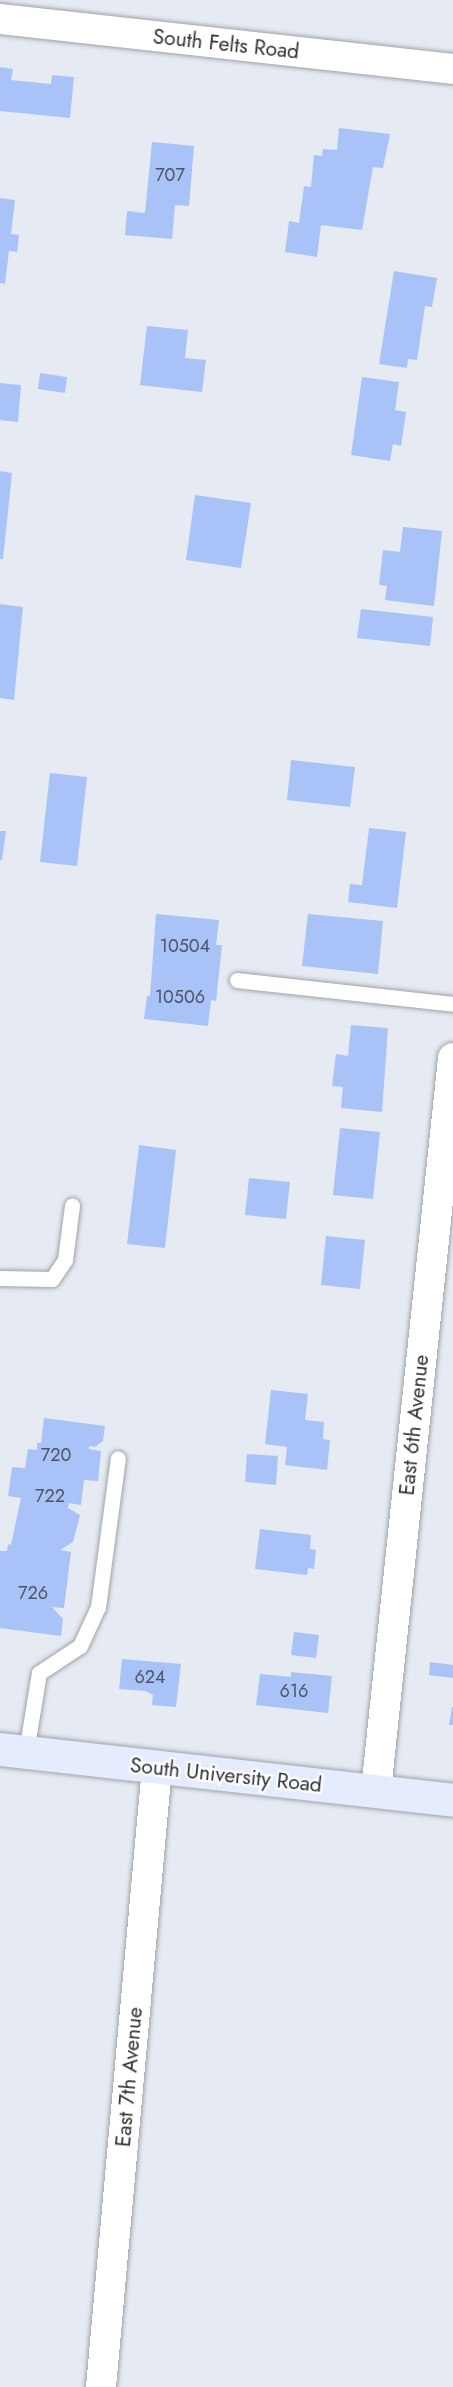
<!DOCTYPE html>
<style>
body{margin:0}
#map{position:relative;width:453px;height:2387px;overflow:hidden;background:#e6eaf2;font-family:Jost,sans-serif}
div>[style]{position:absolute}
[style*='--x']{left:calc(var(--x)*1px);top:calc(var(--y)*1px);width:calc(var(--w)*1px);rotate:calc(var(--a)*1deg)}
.building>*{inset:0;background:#a9c3f8}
.roads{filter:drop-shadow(0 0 2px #a0a3aa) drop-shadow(0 0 2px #a0a3aa)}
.lane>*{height:15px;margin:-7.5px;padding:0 7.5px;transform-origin:7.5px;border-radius:7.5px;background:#fff}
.street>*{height:30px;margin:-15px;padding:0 15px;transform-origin:15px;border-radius:15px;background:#fff}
.secondary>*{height:33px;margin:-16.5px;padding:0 16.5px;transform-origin:16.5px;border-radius:16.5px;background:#e4ecfd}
span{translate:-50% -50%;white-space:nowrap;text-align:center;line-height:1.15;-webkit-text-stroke:4.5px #fff;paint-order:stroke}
.number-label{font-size:18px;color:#4d5564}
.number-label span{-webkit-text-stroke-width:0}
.street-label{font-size:21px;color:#2e3033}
</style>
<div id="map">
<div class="building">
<div style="clip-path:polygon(0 67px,13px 69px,11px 80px,51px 84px,52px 75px,74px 77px,70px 118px,0 111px)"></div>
<div style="clip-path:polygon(339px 128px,390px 134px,383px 168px,373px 167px,362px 230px,321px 225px,317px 257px,285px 252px,289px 221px,299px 223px,304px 186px,311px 187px,314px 155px,322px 156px,323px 149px,337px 150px)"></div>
<div style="clip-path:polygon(152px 142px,194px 146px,189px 206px,175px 205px,172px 239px,125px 235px,127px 211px,145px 213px)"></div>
<div style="clip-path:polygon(0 198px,15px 200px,11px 234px,19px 235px,17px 252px,9px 251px,5px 284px,0 283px)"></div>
<div style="clip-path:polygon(394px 271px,437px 278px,432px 307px,425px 306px,417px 360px,408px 359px,407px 368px,379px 364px)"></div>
<div style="clip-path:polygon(147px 326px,188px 330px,185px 358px,206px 360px,202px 392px,140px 385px)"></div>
<div style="clip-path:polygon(40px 373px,67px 377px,65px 393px,38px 389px)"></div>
<div style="clip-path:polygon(362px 377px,399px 382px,395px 410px,406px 412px,401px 446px,393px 444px,390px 461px,351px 455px)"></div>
<div style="clip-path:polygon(0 383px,21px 385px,18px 422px,0 420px)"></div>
<div style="clip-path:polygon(0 471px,12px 473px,3px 559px,0 559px)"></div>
<div style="clip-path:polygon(195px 495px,251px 503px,241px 568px,186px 560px)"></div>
<div style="clip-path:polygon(403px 527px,442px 531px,434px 606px,385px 600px,387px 586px,379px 585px,383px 550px,400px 552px)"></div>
<div style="clip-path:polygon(0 604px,23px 607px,14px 700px,0 698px)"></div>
<div style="clip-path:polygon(361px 609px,433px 617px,430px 646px,357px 638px)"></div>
<div style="clip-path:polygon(291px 760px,355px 767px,350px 807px,287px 800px)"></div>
<div style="clip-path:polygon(50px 773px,87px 777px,77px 866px,40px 862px)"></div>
<div style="clip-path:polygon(369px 828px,406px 832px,397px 908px,348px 902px,350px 884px,362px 885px)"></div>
<div style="clip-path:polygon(0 831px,6px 831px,2px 860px,0 860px)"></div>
<div style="clip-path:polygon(156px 914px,219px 920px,216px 945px,222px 945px,216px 1001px,211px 1000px,208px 1026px,144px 1019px,147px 996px,150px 996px)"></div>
<div style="clip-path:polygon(308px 914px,383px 921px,378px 974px,302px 966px)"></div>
<div style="clip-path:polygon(351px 1025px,388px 1028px,382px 1112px,341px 1108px,343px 1087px,332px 1086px,336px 1054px,348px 1056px)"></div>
<div style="clip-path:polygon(340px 1128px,380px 1132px,373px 1199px,333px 1195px)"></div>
<div style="clip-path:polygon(139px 1145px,176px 1150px,165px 1248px,127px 1244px)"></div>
<div style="clip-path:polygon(249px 1178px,290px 1182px,286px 1219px,245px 1215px)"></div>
<div style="clip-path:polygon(326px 1236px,365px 1240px,360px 1289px,321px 1285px)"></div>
<div style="clip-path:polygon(271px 1390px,308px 1394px,305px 1420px,324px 1422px,323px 1439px,330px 1440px,327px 1470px,285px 1465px,287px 1447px,265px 1444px)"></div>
<div style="clip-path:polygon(44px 1418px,105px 1426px,103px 1441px,95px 1447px,89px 1446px,89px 1449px,101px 1451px,98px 1481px,84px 1480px,81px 1505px,69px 1503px,68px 1508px,80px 1515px,73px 1542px,60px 1550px,71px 1552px,64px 1608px,52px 1607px,63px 1619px,61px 1636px,0 1628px,0 1551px,7px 1551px,8px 1544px,11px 1545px,21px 1498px,8px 1496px,12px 1467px,25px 1468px,28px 1449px,37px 1450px,37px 1443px,41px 1443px)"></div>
<div style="clip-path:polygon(247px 1454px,278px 1456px,276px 1485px,245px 1482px)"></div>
<div style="clip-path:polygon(260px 1529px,311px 1535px,310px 1549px,316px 1550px,314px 1569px,308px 1568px,307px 1575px,255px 1569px)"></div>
<div style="clip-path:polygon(294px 1632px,319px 1635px,316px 1658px,291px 1655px)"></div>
<div style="clip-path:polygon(122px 1659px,181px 1664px,176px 1707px,152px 1705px,153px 1695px,145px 1691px,119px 1689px)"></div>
<div style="clip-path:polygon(430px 1662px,453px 1665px,453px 1678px,429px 1675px)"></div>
<div style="clip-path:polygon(291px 1672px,332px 1676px,328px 1713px,256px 1705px,260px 1674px,291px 1677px)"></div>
<div style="clip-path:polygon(452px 1707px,453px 1707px,453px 1725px,449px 1725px)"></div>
</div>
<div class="roads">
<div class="lane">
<div style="--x:237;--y:980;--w:217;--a:6.3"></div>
<div style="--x:0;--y:1278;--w:52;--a:1.1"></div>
<div style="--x:52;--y:1279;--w:23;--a:-56"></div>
<div style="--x:65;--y:1260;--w:55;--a:-82.7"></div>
<div style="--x:26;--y:1752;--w:80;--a:-80.7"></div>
<div style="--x:39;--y:1673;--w:49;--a:-33.4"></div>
<div style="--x:80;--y:1646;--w:43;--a:-65.2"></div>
<div style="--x:98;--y:1607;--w:150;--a:-82.4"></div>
</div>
<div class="street">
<div style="--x:0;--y:19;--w:456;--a:6.3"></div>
<div style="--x:376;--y:1791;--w:737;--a:-84"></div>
<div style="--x:101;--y:2387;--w:623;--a:-84.84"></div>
</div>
<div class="secondary">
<div style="--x:0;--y:1749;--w:456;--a:6.4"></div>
</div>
</div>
<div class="number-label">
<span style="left:170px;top:175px">707</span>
<span style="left:185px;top:946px">10504</span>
<span style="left:180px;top:997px">10506</span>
<span style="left:56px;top:1455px">720</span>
<span style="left:50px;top:1496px">722</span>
<span style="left:33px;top:1593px">726</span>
<span style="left:150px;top:1677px">624</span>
<span style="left:294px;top:1691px">616</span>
</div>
<div class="street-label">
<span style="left:226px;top:44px;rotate:6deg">South Felts Road</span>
<span style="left:414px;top:1425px;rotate:-84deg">East 6th Avenue</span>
<span style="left:226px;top:1775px;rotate:6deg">South University Road</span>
<span style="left:129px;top:2077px;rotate:-85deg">East 7th Avenue</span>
</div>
</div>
